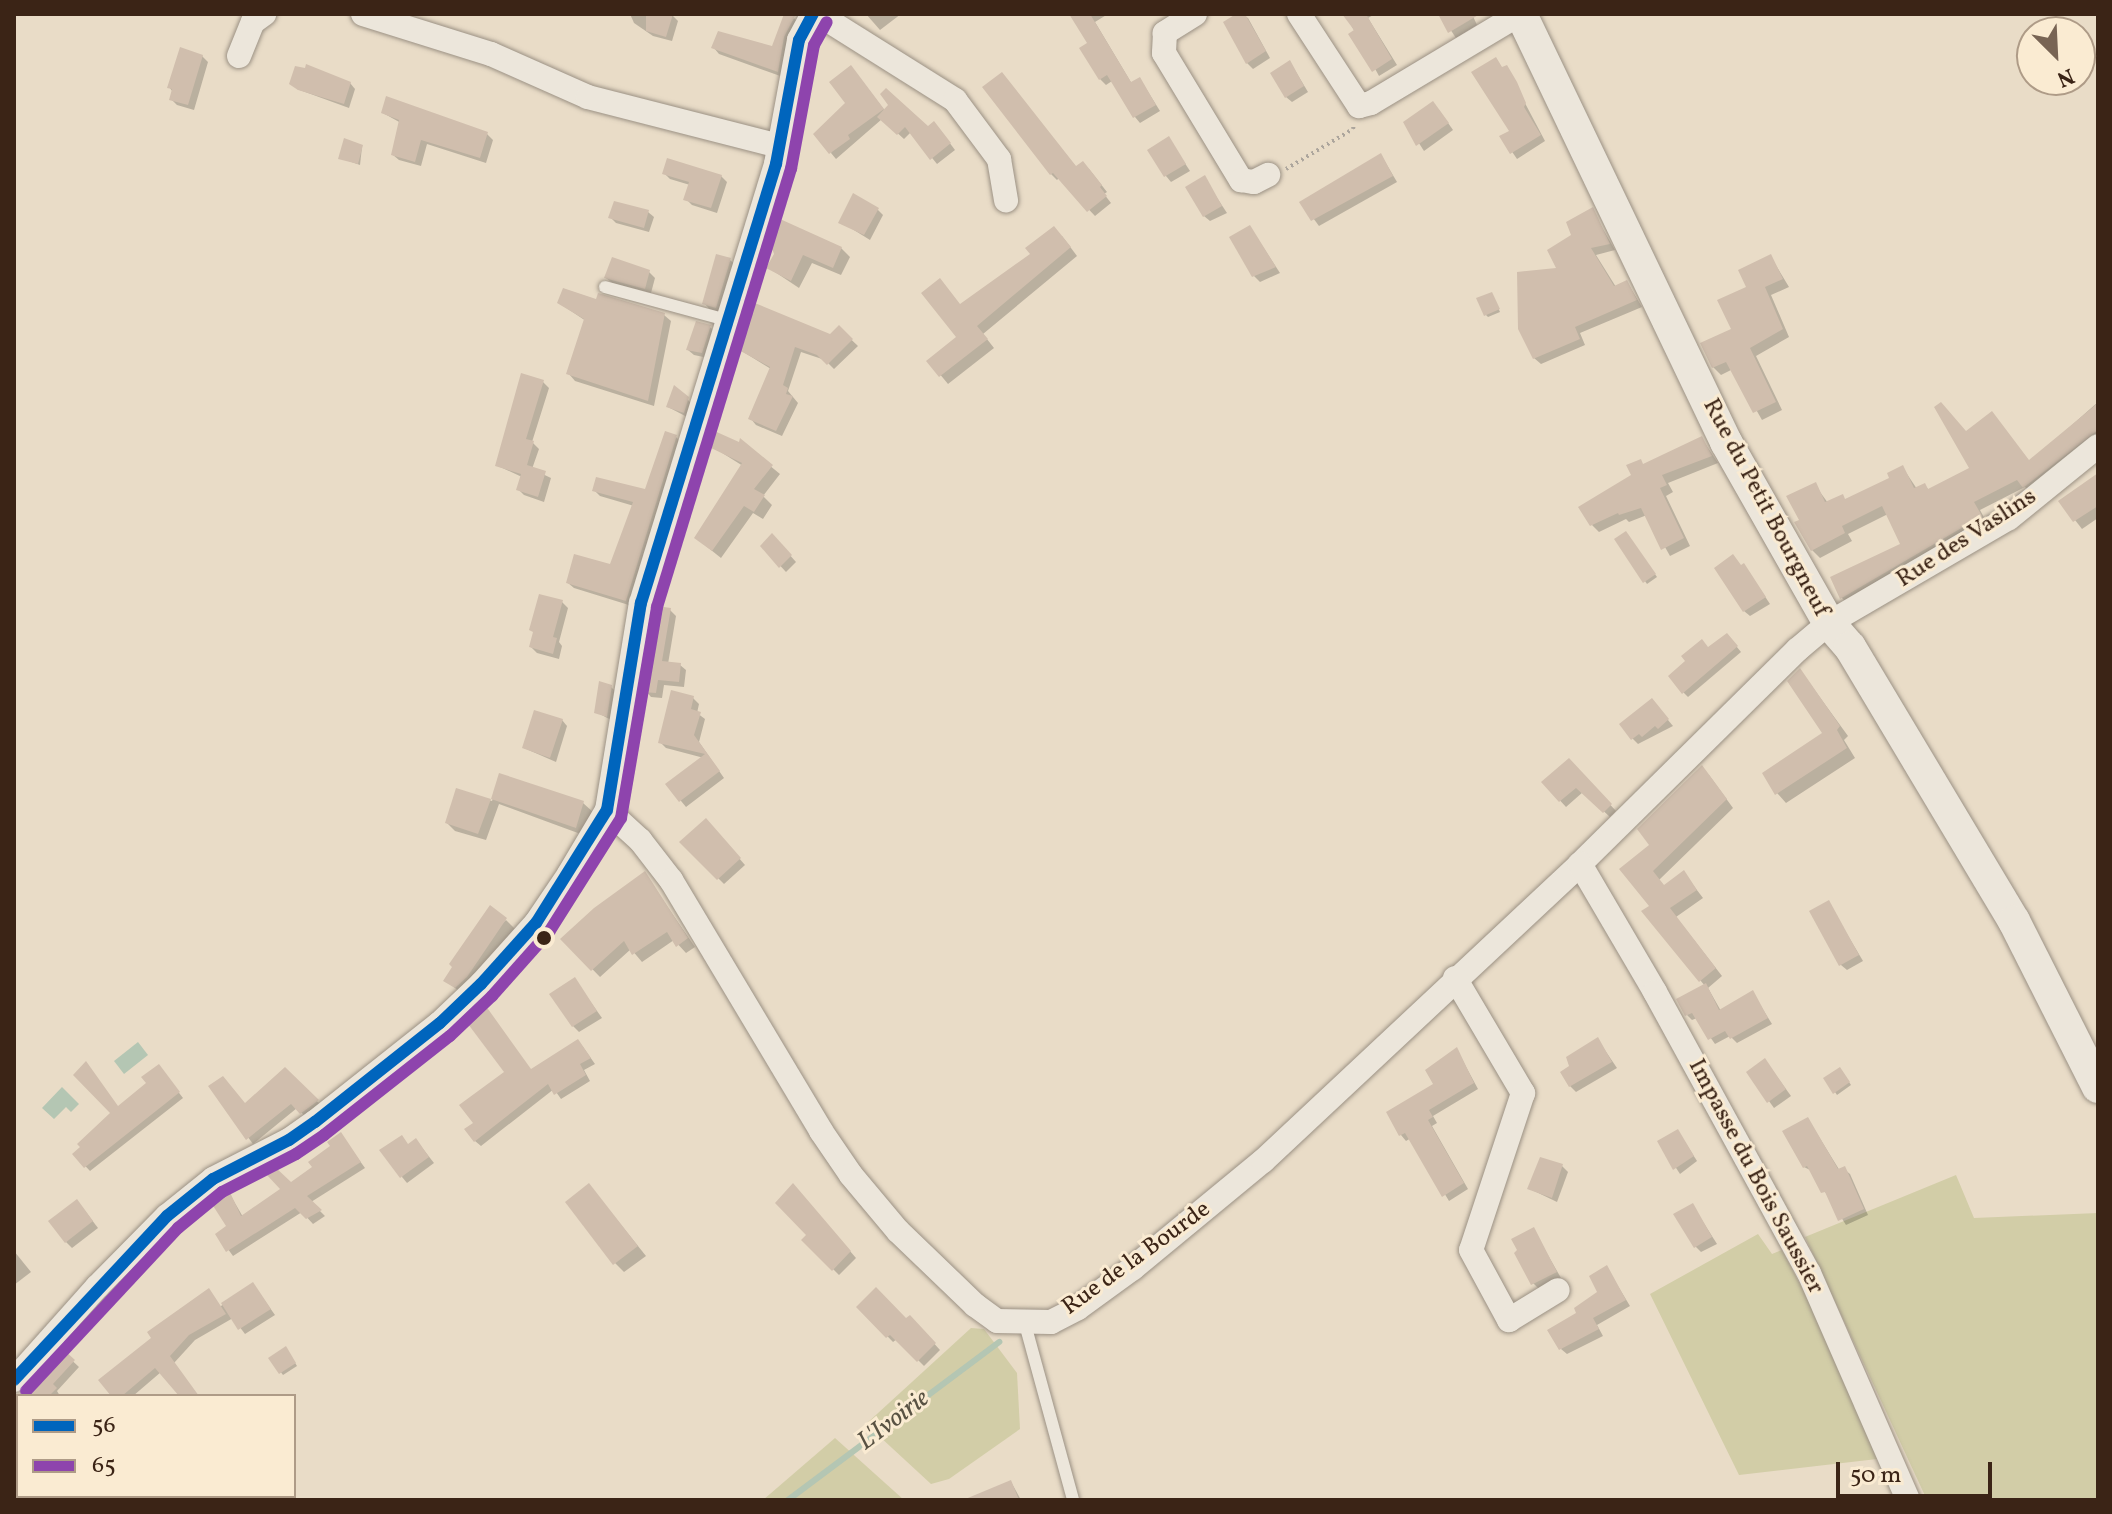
<!DOCTYPE html>
<style>
body{margin:0}
#map{position:relative;width:2112px;height:1514px;overflow:hidden;background:#e9dcc7;font-family:Vollkorn,serif}
div>[style]{position:absolute}
[style*='--x']{left:calc(var(--x)*1px);top:calc(var(--y)*1px);width:calc(var(--w)*1px);rotate:calc(var(--a)*1deg)}
.green>*{inset:0;background:#d2cda7}
.water>*{inset:0;background:#b4c6b3}
.shadow>*{inset:0;background:#0003}
.stream>*{height:6px;margin:-3px;padding:0 3px;transform-origin:3px;border-radius:3px;background:#b4c6b3}
.building>*{inset:0;background:#d0bead}
.path>*{height:4px;margin-top:-2px;transform-origin:0;background:repeating-linear-gradient(90deg,#aca59c 0 2px,transparent 0 6px)}
.roads{filter:drop-shadow(0 0 2px #9b9184) drop-shadow(0 0 2px #9b9184)}
.service>*{height:12px;margin:-6px;padding:0 6px;transform-origin:6px;border-radius:6px;background:#ece6db}
.minor>*{height:24px;margin:-12px;padding:0 12px;transform-origin:12px;border-radius:12px;background:#ece6db}
.tertiary>*{height:32px;margin:-16px;padding:0 16px;transform-origin:16px;border-radius:16px;background:#ece6db}
.bus-1>*{height:12px;margin:-6px;padding:0 6px;transform-origin:6px;border-radius:6px;background:#0065bd}
.bus-2>*{height:12px;margin:-6px;padding:0 6px;transform-origin:6px;border-radius:6px;background:#8e44ad}
.dots>*{width:22px;height:22px;translate:-50% -50%;box-sizing:border-box;border:4px solid #faebd2;border-radius:50%}
span{translate:-50% -50%;white-space:nowrap;text-align:center;line-height:1.15;-webkit-text-stroke:6px #faebd2;paint-order:stroke}
.street-label{font-size:24px;color:#3b2416}
.water-label{font-size:26px;color:#595243;font-style:italic}
.frame{position:absolute;inset:0;border:16px solid #3b2416;pointer-events:none}
.legend{position:absolute;left:16px;top:1394px;width:280px;height:104px;box-sizing:border-box;background:#faebd2;border:2px solid #ae9b87;margin:0;padding:10px 14px;list-style:none;font-size:24px;color:#3b2416}
.legend li{display:flex;align-items:center;gap:16px;height:40px}
.legend b{width:40px;border:2px solid #ae9b87}
.north{position:absolute;left:2016px;top:16px;width:80px;height:80px;box-sizing:border-box;background:#faebd2;border:2px solid #ae9b87;border-radius:50%;rotate:156deg;font-size:22px;font-weight:700;line-height:32px;text-align:center;color:#3b2416}
.north::after{content:'';display:block;margin:auto;width:28px;height:36px;background:#786454;clip-path:polygon(50% 0,100% 100%,50% 72%,0 100%)}
.scale{position:absolute;left:1836px;top:1462px;width:156px;height:36px;box-sizing:border-box;border:4px solid #3b2416;border-top:0;padding-left:10px;font-size:24px;line-height:28px;white-space:nowrap;color:#3b2416;-webkit-text-stroke:6px #faebd2;paint-order:stroke}
</style>
<div id="map">
<div class="green">
<div style="clip-path:polygon(1956px 1175px,1974px 1218px,2098px 1213px,2098px 1500px,1927px 1500px,1805px 1237px)"></div>
<div style="clip-path:polygon(1758px 1234px,1772px 1254px,1782px 1250px,1832px 1345px,1877px 1459px,1739px 1475px,1650px 1294px)"></div>
<div style="clip-path:polygon(971px 1328px,984px 1329px,1017px 1373px,1020px 1429px,949px 1479px,931px 1484px,866px 1424px)"></div>
<div style="clip-path:polygon(835px 1438px,904px 1500px,763px 1500px)"></div>
</div>
<div class="water">
<div style="clip-path:polygon(138px 1042px,148px 1055px,124px 1074px,114px 1061px)"></div>
<div style="clip-path:polygon(62px 1087px,79px 1104px,71px 1112px,66px 1107px,54px 1119px,42px 1108px)"></div>
</div>
<div class="shadow">
<div style="clip-path:polygon(630px 14px,672px 15px,678px 21px,672px 41px,653px 36px,634px 23px)"></div>
<div style="clip-path:polygon(866px 14px,901px 14px,880px 30px)"></div>
<div style="clip-path:polygon(1072px 14px,1108px 14px,1095px 22px,1132px 84px,1140px 79px,1160px 111px,1140px 123px,1135px 117px,1112px 81px,1106px 85px,1100px 79px,1090px 44px)"></div>
<div style="clip-path:polygon(1240px 14px,1248px 18px,1270px 58px,1253px 69px,1247px 63px)"></div>
<div style="clip-path:polygon(1345px 14px,1375px 14px,1368px 18px,1397px 65px,1379px 76px)"></div>
<div style="clip-path:polygon(1440px 14px,1472px 14px,1477px 25px,1456px 38px)"></div>
<div style="clip-path:polygon(794px 18px,799px 24px,783px 77px,719px 54px,714px 48px,773px 49px)"></div>
<div style="clip-path:polygon(202px 56px,208px 62px,194px 110px,177px 105px,171px 99px,173px 92px,169px 87px)"></div>
<div style="clip-path:polygon(1290px 62px,1308px 92px,1292px 102px,1286px 97px)"></div>
<div style="clip-path:polygon(1506px 67px,1545px 141px,1517px 159px,1502px 137px,1512px 132px,1503px 69px)"></div>
<div style="clip-path:polygon(856px 73px,885px 111px,890px 105px,928px 129px,940px 130px,955px 150px,937px 164px,911px 132px,904px 139px,882px 119px,836px 159px,831px 153px)"></div>
<div style="clip-path:polygon(1002px 75px,1077px 168px,1089px 169px,1107px 192px,1104px 194px,1111px 203px,1095px 216px,1059px 178px,1057px 180px,1051px 174px)"></div>
<div style="clip-path:polygon(350px 83px,355px 89px,349px 108px,297px 89px)"></div>
<div style="clip-path:polygon(1439px 110px,1453px 130px,1424px 151px,1406px 123px)"></div>
<div style="clip-path:polygon(383px 113px,487px 134px,493px 140px,486px 163px,427px 144px,421px 166px,399px 160px,393px 155px,401px 123px)"></div>
<div style="clip-path:polygon(1169px 139px,1190px 171px,1171px 182px,1166px 176px)"></div>
<div style="clip-path:polygon(362px 147px,360px 165px,340px 158px)"></div>
<div style="clip-path:polygon(1381px 155px,1397px 182px,1319px 226px,1302px 203px)"></div>
<div style="clip-path:polygon(665px 174px,721px 176px,727px 182px,717px 213px,692px 205px,686px 199px,690px 185px,670px 179px)"></div>
<div style="clip-path:polygon(1204px 178px,1227px 213px,1210px 221px,1204px 216px)"></div>
<div style="clip-path:polygon(877px 209px,883px 215px,870px 240px,841px 222px)"></div>
<div style="clip-path:polygon(1592px 210px,1615px 250px,1596px 255px,1616px 287px,1627px 282px,1642px 307px,1580px 333px,1585px 345px,1541px 364px,1534px 358px,1559px 270px,1574px 235px)"></div>
<div style="clip-path:polygon(648px 212px,654px 217px,649px 232px,616px 223px,611px 218px)"></div>
<div style="clip-path:polygon(1250px 227px,1280px 273px,1260px 282px,1254px 276px)"></div>
<div style="clip-path:polygon(1062px 236px,1077px 256px,983px 334px,994px 348px,948px 384px,929px 361px,958px 338px,961px 306px)"></div>
<div style="clip-path:polygon(775px 242px,841px 248px,850px 257px,841px 275px,812px 263px,799px 288px,769px 268px,776px 253px,772px 249px)"></div>
<div style="clip-path:polygon(1771px 257px,1789px 287px,1771px 295px,1789px 337px,1756px 356px,1782px 410px,1762px 420px,1733px 369px,1721px 375px,1713px 367px,1734px 330px,1749px 288px)"></div>
<div style="clip-path:polygon(730px 260px,740px 269px,725px 316px,713px 313px,704px 303px)"></div>
<div style="clip-path:polygon(649px 272px,655px 278px,651px 293px,612px 283px,606px 278px)"></div>
<div style="clip-path:polygon(1493px 297px,1500px 312px,1488px 317px,1486px 315px)"></div>
<div style="clip-path:polygon(559px 303px,664px 315px,671px 321px,654px 406px,575px 381px,569px 374px,586px 321px)"></div>
<div style="clip-path:polygon(710px 327px,716px 333px,708px 358px,694px 355px,688px 350px)"></div>
<div style="clip-path:polygon(839px 328px,858px 346px,834px 369px,825px 360px,801px 352px,788px 391px,798px 403px,782px 436px,756px 425px,751px 419px,771px 369px,737px 348px,831px 336px)"></div>
<div style="clip-path:polygon(543px 382px,549px 388px,532px 442px,539px 449px,532px 469px,551px 478px,544px 502px,524px 495px,518px 489px,522px 477px,498px 466px)"></div>
<div style="clip-path:polygon(687px 399px,693px 405px,689px 418px,668px 407px)"></div>
<div style="clip-path:polygon(2098px 402px,2098px 443px,2032px 494px,2025px 487px,1980px 510px,1988px 525px,1849px 605px,1842px 598px,1833px 578px,1903px 545px,1888px 514px,1848px 534px,1852px 541px,1820px 558px,1812px 550px,1802px 522px,1815px 485px,1828px 503px,1846px 500px,1891px 478px,1903px 468px,1917px 489px,1925px 486px,1929px 490px,1972px 468px,1966px 433px,2030px 462px)"></div>
<div style="clip-path:polygon(676px 437px,682px 443px,632px 606px,574px 588px,568px 583px,612px 567px,634px 506px,600px 496px,594px 490px,646px 491px)"></div>
<div style="clip-path:polygon(1702px 439px,1718px 463px,1668px 483px,1673px 492px,1666px 496px,1690px 546px,1670px 556px,1647px 515px,1629px 522px,1626px 519px,1599px 532px,1592px 525px,1644px 465px)"></div>
<div style="clip-path:polygon(741px 442px,780px 474px,763px 496px,772px 505px,763px 519px,753px 513px,721px 558px,696px 538px,743px 466px,708px 444px,740px 445px)"></div>
<div style="clip-path:polygon(2098px 476px,2098px 518px,2082px 529px,2061px 502px)"></div>
<div style="clip-path:polygon(772px 535px,796px 562px,786px 572px,762px 546px)"></div>
<div style="clip-path:polygon(1628px 536px,1657px 577px,1647px 584px,1617px 540px)"></div>
<div style="clip-path:polygon(1744px 565px,1770px 604px,1750px 616px,1744px 611px)"></div>
<div style="clip-path:polygon(562px 602px,568px 608px,559px 642px,562px 646px,559px 659px,537px 653px,531px 647px)"></div>
<div style="clip-path:polygon(670px 610px,676px 616px,668px 664px,680px 665px,686px 670px,684px 687px,664px 685px,662px 698px,651px 697px,646px 691px)"></div>
<div style="clip-path:polygon(1732px 641px,1741px 652px,1688px 697px,1683px 692px,1708px 649px)"></div>
<div style="clip-path:polygon(1800px 670px,1848px 736px,1844px 740px,1855px 758px,1786px 803px,1777px 793px,1825px 734px)"></div>
<div style="clip-path:polygon(611px 687px,617px 693px,613px 721px,596px 712px)"></div>
<div style="clip-path:polygon(693px 698px,699px 704px,697px 713px,705px 719px,699px 742px,724px 778px,686px 807px,667px 784px,704px 758px,666px 748px,660px 742px)"></div>
<div style="clip-path:polygon(1657px 707px,1673px 726px,1638px 744px,1632px 738px)"></div>
<div style="clip-path:polygon(562px 720px,567px 726px,556px 762px,524px 748px)"></div>
<div style="clip-path:polygon(1569px 760px,1616px 811px,1610px 817px,1583px 792px,1566px 807px,1543px 782px)"></div>
<div style="clip-path:polygon(1709px 775px,1733px 808px,1659px 880px,1665px 887px,1684px 873px,1703px 898px,1676px 917px,1722px 976px,1708px 988px,1721px 1011px,1752px 992px,1772px 1024px,1737px 1043px,1730px 1036px,1715px 1044px,1697px 1018px,1692px 1020px,1687px 1015px,1705px 986px,1644px 912px,1652px 907px,1652px 845px)"></div>
<div style="clip-path:polygon(500px 776px,583px 803px,593px 812px,586px 836px,499px 804px,486px 840px,455px 831px,447px 823px,457px 791px,492px 801px)"></div>
<div style="clip-path:polygon(711px 826px,745px 865px,724px 884px,682px 842px)"></div>
<div style="clip-path:polygon(645px 874px,695px 947px,686px 953px,674px 940px,642px 962px,631px 949px,600px 977px,563px 939px)"></div>
<div style="clip-path:polygon(1828px 902px,1863px 961px,1847px 970px,1841px 965px)"></div>
<div style="clip-path:polygon(506px 920px,515px 929px,465px 996px,445px 980px,454px 967px)"></div>
<div style="clip-path:polygon(575px 980px,602px 1018px,579px 1032px,573px 1026px)"></div>
<div style="clip-path:polygon(1598px 1040px,1617px 1068px,1576px 1092px,1570px 1086px)"></div>
<div style="clip-path:polygon(583px 1047px,595px 1064px,584px 1070px,590px 1081px,561px 1099px,554px 1089px,481px 1146px,475px 1141px,475px 1123px,532px 1071px)"></div>
<div style="clip-path:polygon(1457px 1050px,1478px 1089px,1433px 1116px,1437px 1123px,1432px 1126px,1468px 1189px,1449px 1201px,1411px 1138px,1406px 1141px,1401px 1135px,1388px 1112px,1436px 1085px)"></div>
<div style="clip-path:polygon(159px 1067px,183px 1098px,90px 1171px,75px 1155px,112px 1113px,148px 1084px)"></div>
<div style="clip-path:polygon(1770px 1067px,1791px 1096px,1774px 1108px,1748px 1072px)"></div>
<div style="clip-path:polygon(285px 1070px,322px 1106px,307px 1118px,297px 1108px,253px 1144px,211px 1087px,246px 1105px)"></div>
<div style="clip-path:polygon(1842px 1071px,1851px 1085px,1837px 1095px,1835px 1092px)"></div>
<div style="clip-path:polygon(1808px 1119px,1840px 1171px,1844px 1169px,1850px 1174px,1868px 1215px,1846px 1225px,1812px 1171px,1804px 1167px)"></div>
<div style="clip-path:polygon(1678px 1131px,1697px 1161px,1680px 1174px,1659px 1142px)"></div>
<div style="clip-path:polygon(341px 1135px,365px 1168px,311px 1202px,325px 1216px,313px 1224px,302px 1212px,233px 1256px,217px 1234px,229px 1226px,228px 1191px,243px 1217px,315px 1167px)"></div>
<div style="clip-path:polygon(416px 1140px,434px 1163px,407px 1183px,402px 1177px,409px 1145px)"></div>
<div style="clip-path:polygon(1562px 1166px,1568px 1172px,1557px 1202px,1530px 1189px)"></div>
<div style="clip-path:polygon(589px 1185px,646px 1256px,624px 1272px,615px 1263px)"></div>
<div style="clip-path:polygon(799px 1192px,856px 1258px,839px 1275px,804px 1240px,809px 1235px)"></div>
<div style="clip-path:polygon(1693px 1206px,1717px 1244px,1701px 1252px,1695px 1246px)"></div>
<div style="clip-path:polygon(82px 1207px,98px 1228px,72px 1248px,66px 1242px)"></div>
<div style="clip-path:polygon(1533px 1229px,1561px 1278px,1539px 1289px,1533px 1283px)"></div>
<div style="clip-path:polygon(14px 1251px,31px 1272px,14px 1285px)"></div>
<div style="clip-path:polygon(1607px 1268px,1630px 1306px,1597px 1325px,1603px 1336px,1567px 1354px,1561px 1349px,1579px 1314px,1599px 1293px)"></div>
<div style="clip-path:polygon(253px 1284px,275px 1315px,245px 1334px,233px 1318px,195px 1340px,174px 1363px,198px 1396px,181px 1396px,161px 1372px,133px 1396px,113px 1396px,221px 1306px)"></div>
<div style="clip-path:polygon(859px 1307px,906px 1321px,910px 1317px,940px 1350px,924px 1366px,897px 1339px,893px 1342px)"></div>
<div style="clip-path:polygon(288px 1351px,297px 1366px,283px 1375px,271px 1359px)"></div>
<div style="clip-path:polygon(64px 1353px,79px 1367px,57px 1391px,60px 1396px,23px 1396px)"></div>
<div style="clip-path:polygon(18px 1401px,18px 1456px,14px 1452px,14px 1405px)"></div>
<div style="clip-path:polygon(18px 1464px,18px 1496px,43px 1496px,46px 1500px,14px 1500px,14px 1467px)"></div>
<div style="clip-path:polygon(1011px 1482px,1021px 1500px,980px 1500px)"></div>
</div>
<div class="stream">
<div style="--x:788;--y:1500;--w:264;--a:-36.8"></div>
</div>
<div class="building">
<div style="clip-path:polygon(646px 14px,673px 14px,666px 37px,646px 31px)"></div>
<div style="clip-path:polygon(784px 14px,795px 16px,784px 37px,778px 72px,711px 48px,718px 31px,772px 46px)"></div>
<div style="clip-path:polygon(1069px 14px,1090px 14px,1131px 82px,1140px 77px,1156px 105px,1133px 118px,1107px 75px,1099px 80px,1079px 48px,1087px 43px)"></div>
<div style="clip-path:polygon(1236px 14px,1245px 14px,1266px 51px,1246px 64px,1223px 22px)"></div>
<div style="clip-path:polygon(1342px 14px,1366px 14px,1392px 59px,1372px 72px,1348px 34px,1354px 30px)"></div>
<div style="clip-path:polygon(1438px 14px,1480px 14px,1448px 33px)"></div>
<div style="clip-path:polygon(180px 47px,203px 55px,188px 105px,169px 100px,172px 89px,167px 88px)"></div>
<div style="clip-path:polygon(1496px 57px,1502px 67px,1507px 65px,1517px 82px,1526px 103px,1524px 107px,1541px 135px,1510px 154px,1499px 136px,1509px 131px,1471px 72px)"></div>
<div style="clip-path:polygon(1290px 60px,1304px 86px,1285px 98px,1270px 73px)"></div>
<div style="clip-path:polygon(306px 64px,351px 82px,344px 104px,298px 90px,289px 84px,295px 66px,305px 68px)"></div>
<div style="clip-path:polygon(851px 65px,884px 109px,848px 135px,850px 139px,829px 154px,813px 134px,845px 103px,829px 82px)"></div>
<div style="clip-path:polygon(1002px 72px,1076px 166px,1083px 161px,1102px 185px,1100px 187px,1107px 196px,1087px 212px,1053px 173px,1050px 175px,982px 87px)"></div>
<div style="clip-path:polygon(886px 88px,928px 126px,934px 121px,951px 143px,930px 160px,905px 127px,897px 135px,877px 117px,888px 105px,880px 94px)"></div>
<div style="clip-path:polygon(386px 96px,488px 132px,480px 158px,421px 140px,415px 162px,391px 155px,399px 120px,381px 113px)"></div>
<div style="clip-path:polygon(1433px 101px,1449px 123px,1416px 146px,1403px 122px)"></div>
<div style="clip-path:polygon(1169px 136px,1186px 164px,1164px 177px,1147px 150px)"></div>
<div style="clip-path:polygon(344px 138px,363px 145px,358px 164px,338px 159px)"></div>
<div style="clip-path:polygon(1381px 153px,1393px 176px,1311px 221px,1299px 202px)"></div>
<div style="clip-path:polygon(667px 158px,722px 175px,711px 208px,683px 200px,689px 182px,662px 174px)"></div>
<div style="clip-path:polygon(1205px 175px,1222px 206px,1203px 217px,1185px 187px)"></div>
<div style="clip-path:polygon(853px 193px,879px 208px,864px 235px,838px 223px)"></div>
<div style="clip-path:polygon(614px 201px,649px 210px,644px 228px,608px 218px)"></div>
<div style="clip-path:polygon(1593px 207px,1610px 244px,1591px 248px,1614px 286px,1627px 280px,1637px 300px,1575px 327px,1580px 339px,1533px 359px,1518px 329px,1517px 272px,1556px 268px,1547px 250px,1571px 235px,1566px 222px)"></div>
<div style="clip-path:polygon(780px 219px,842px 247px,833px 268px,803px 255px,791px 281px,766px 268px,774px 254px,769px 239px)"></div>
<div style="clip-path:polygon(1250px 225px,1276px 267px,1252px 277px,1229px 237px)"></div>
<div style="clip-path:polygon(1054px 226px,1071px 247px,977px 326px,988px 339px,939px 377px,926px 361px,956px 337px,921px 293px,940px 278px,960px 304px,1030px 254px,1025px 248px)"></div>
<div style="clip-path:polygon(716px 254px,731px 258px,716px 308px,702px 304px)"></div>
<div style="clip-path:polygon(1771px 254px,1783px 279px,1765px 287px,1783px 329px,1750px 348px,1776px 402px,1753px 413px,1726px 362px,1712px 368px,1700px 343px,1731px 329px,1717px 300px,1746px 287px,1738px 270px)"></div>
<div style="clip-path:polygon(612px 257px,650px 270px,645px 289px,604px 278px)"></div>
<div style="clip-path:polygon(563px 288px,596px 299px,598px 293px,665px 313px,648px 401px,566px 374px,584px 319px,557px 303px)"></div>
<div style="clip-path:polygon(1492px 292px,1500px 309px,1484px 316px,1476px 298px)"></div>
<div style="clip-path:polygon(750px 301px,830px 334px,839px 325px,853px 339px,827px 365px,817px 355px,795px 347px,783px 385px,788px 388px,786px 394px,793px 396px,776px 431px,748px 419px,770px 367px,735px 348px)"></div>
<div style="clip-path:polygon(696px 321px,711px 325px,702px 353px,686px 350px)"></div>
<div style="clip-path:polygon(521px 373px,544px 380px,526px 439px,534px 441px,527px 465px,546px 471px,538px 497px,516px 490px,521px 474px,495px 466px)"></div>
<div style="clip-path:polygon(674px 385px,689px 397px,684px 413px,666px 407px)"></div>
<div style="clip-path:polygon(1941px 402px,1966px 431px,1992px 411px,2029px 460px,2098px 403px,2098px 430px,2023px 488px,2017px 480px,1974px 502px,1982px 516px,1840px 599px,1830px 577px,1900px 544px,1882px 506px,1842px 526px,1845px 533px,1811px 551px,1794px 522px,1799px 520px,1786px 496px,1816px 482px,1825px 502px,1843px 494px,1845px 499px,1889px 478px,1887px 473px,1903px 465px,1914px 488px,1925px 483px,1928px 489px,1969px 468px,1934px 407px)"></div>
<div style="clip-path:polygon(710px 429px,739px 442px,740px 438px,773px 465px,754px 489px,765px 495px,754px 512px,744px 506px,712px 551px,694px 538px,742px 463px,705px 445px)"></div>
<div style="clip-path:polygon(665px 431px,677px 435px,626px 601px,566px 583px,574px 554px,610px 564px,633px 502px,592px 491px,596px 477px,645px 489px)"></div>
<div style="clip-path:polygon(1702px 436px,1712px 456px,1662px 475px,1667px 485px,1660px 488px,1684px 538px,1661px 550px,1641px 508px,1619px 515px,1618px 513px,1590px 526px,1578px 507px,1631px 475px,1626px 465px,1641px 459px,1643px 464px)"></div>
<div style="clip-path:polygon(2098px 473px,2098px 506px,2073px 522px,2058px 501px)"></div>
<div style="clip-path:polygon(1626px 531px,1656px 574px,1643px 583px,1614px 539px)"></div>
<div style="clip-path:polygon(772px 533px,792px 555px,779px 568px,760px 546px)"></div>
<div style="clip-path:polygon(1733px 554px,1741px 565px,1744px 563px,1766px 597px,1743px 612px,1714px 568px)"></div>
<div style="clip-path:polygon(539px 594px,563px 600px,553px 637px,557px 638px,553px 654px,529px 647px,533px 632px,529px 630px)"></div>
<div style="clip-path:polygon(656px 606px,671px 608px,662px 661px,681px 663px,679px 682px,658px 680px,656px 693px,643px 692px)"></div>
<div style="clip-path:polygon(1727px 633px,1738px 646px,1682px 694px,1668px 676px,1685px 661px,1681px 656px,1702px 639px,1708px 647px)"></div>
<div style="clip-path:polygon(1800px 668px,1840px 726px,1837px 730px,1847px 748px,1775px 795px,1762px 773px,1822px 733px,1787px 681px)"></div>
<div style="clip-path:polygon(599px 681px,612px 685px,607px 717px,594px 713px)"></div>
<div style="clip-path:polygon(671px 690px,694px 696px,691px 709px,701px 712px,694px 735px,720px 771px,679px 802px,665px 784px,705px 754px,658px 743px)"></div>
<div style="clip-path:polygon(1652px 698px,1669px 719px,1658px 729px,1655px 726px,1642px 737px,1639px 734px,1631px 740px,1619px 724px)"></div>
<div style="clip-path:polygon(534px 710px,563px 719px,550px 758px,522px 748px)"></div>
<div style="clip-path:polygon(1569px 758px,1612px 804px,1603px 813px,1576px 788px,1559px 802px,1541px 782px)"></div>
<div style="clip-path:polygon(1702px 765px,1727px 799px,1653px 871px,1664px 885px,1684px 870px,1697px 890px,1670px 908px,1716px 968px,1699px 982px,1641px 911px,1649px 906px,1619px 869px,1649px 845px,1637px 829px)"></div>
<div style="clip-path:polygon(499px 773px,584px 801px,576px 828px,491px 799px)"></div>
<div style="clip-path:polygon(456px 788px,491px 799px,478px 834px,445px 823px)"></div>
<div style="clip-path:polygon(706px 818px,741px 858px,717px 880px,679px 842px)"></div>
<div style="clip-path:polygon(645px 871px,688px 938px,676px 947px,667px 932px,632px 955px,624px 941px,591px 971px,560px 939px,594px 908px)"></div>
<div style="clip-path:polygon(1829px 900px,1859px 955px,1839px 966px,1809px 911px)"></div>
<div style="clip-path:polygon(490px 905px,507px 918px,467px 977px,455px 988px,443px 981px,452px 967px,449px 964px)"></div>
<div style="clip-path:polygon(575px 977px,597px 1011px,572px 1027px,549px 994px)"></div>
<div style="clip-path:polygon(1706px 983px,1719px 1010px,1753px 990px,1768px 1018px,1730px 1039px,1725px 1031px,1708px 1040px,1692px 1013px,1685px 1016px,1676px 999px)"></div>
<div style="clip-path:polygon(483px 1002px,531px 1069px,578px 1039px,591px 1058px,580px 1064px,586px 1075px,554px 1095px,548px 1084px,474px 1142px,464px 1129px,473px 1123px,459px 1105px,504px 1072px,465px 1020px)"></div>
<div style="clip-path:polygon(1598px 1037px,1612px 1062px,1569px 1087px,1560px 1072px,1569px 1066px,1566px 1057px)"></div>
<div style="clip-path:polygon(1457px 1047px,1474px 1083px,1429px 1110px,1433px 1117px,1428px 1120px,1464px 1183px,1442px 1197px,1405px 1133px,1399px 1136px,1386px 1112px,1433px 1084px,1425px 1070px)"></div>
<div style="clip-path:polygon(1765px 1058px,1786px 1089px,1767px 1103px,1746px 1072px)"></div>
<div style="clip-path:polygon(86px 1061px,118px 1106px,146px 1083px,141px 1077px,159px 1064px,180px 1092px,84px 1168px,72px 1154px,80px 1147px,77px 1144px,110px 1113px,73px 1075px)"></div>
<div style="clip-path:polygon(285px 1067px,319px 1100px,300px 1114px,291px 1104px,246px 1140px,208px 1086px,223px 1076px,245px 1103px)"></div>
<div style="clip-path:polygon(1840px 1067px,1850px 1082px,1833px 1094px,1823px 1078px)"></div>
<div style="clip-path:polygon(1808px 1117px,1838px 1169px,1845px 1166px,1864px 1209px,1838px 1221px,1825px 1192px,1821px 1193px,1807px 1166px,1803px 1168px,1782px 1131px)"></div>
<div style="clip-path:polygon(1678px 1129px,1694px 1156px,1673px 1170px,1657px 1141px)"></div>
<div style="clip-path:polygon(341px 1132px,361px 1162px,307px 1196px,322px 1210px,306px 1219px,295px 1208px,226px 1252px,215px 1234px,226px 1226px,210px 1201px,228px 1188px,241px 1216px,280px 1189px,266px 1174px,274px 1166px,291px 1182px,312px 1167px,308px 1162px,330px 1146px,327px 1142px)"></div>
<div style="clip-path:polygon(402px 1135px,408px 1144px,416px 1138px,429px 1157px,400px 1178px,379px 1150px)"></div>
<div style="clip-path:polygon(1540px 1157px,1563px 1164px,1552px 1198px,1527px 1189px)"></div>
<div style="clip-path:polygon(589px 1183px,638px 1246px,613px 1265px,565px 1202px)"></div>
<div style="clip-path:polygon(793px 1183px,851px 1251px,832px 1271px,801px 1240px,806px 1235px,775px 1203px)"></div>
<div style="clip-path:polygon(77px 1199px,93px 1221px,65px 1243px,48px 1221px)"></div>
<div style="clip-path:polygon(1693px 1203px,1712px 1237px,1694px 1248px,1673px 1214px)"></div>
<div style="clip-path:polygon(1534px 1227px,1557px 1272px,1531px 1285px,1514px 1253px,1517px 1250px,1511px 1239px)"></div>
<div style="clip-path:polygon(1607px 1265px,1626px 1300px,1593px 1318px,1599px 1329px,1559px 1350px,1547px 1330px,1576px 1313px,1574px 1308px,1597px 1292px,1589px 1276px)"></div>
<div style="clip-path:polygon(253px 1282px,271px 1309px,238px 1330px,221px 1303px)"></div>
<div style="clip-path:polygon(876px 1287px,906px 1318px,910px 1315px,936px 1343px,917px 1362px,890px 1335px,886px 1338px,856px 1307px)"></div>
<div style="clip-path:polygon(209px 1288px,226px 1314px,189px 1335px,170px 1356px,199px 1396px,179px 1396px,155px 1368px,122px 1396px,111px 1396px,98px 1380px,151px 1338px,147px 1332px)"></div>
<div style="clip-path:polygon(286px 1346px,296px 1363px,279px 1374px,268px 1358px)"></div>
<div style="clip-path:polygon(64px 1350px,75px 1360px,53px 1384px,57px 1388px,49px 1396px,20px 1396px)"></div>
<div style="clip-path:polygon(1011px 1480px,1019px 1500px,963px 1500px)"></div>
</div>
<div class="path">
<div style="--x:1286;--y:169;--w:78;--a:-30.8"></div>
<div style="--x:1353;--y:129;--w:5;--a:-79"></div>
</div>
<div class="roads">
<div class="service">
<div style="--x:605;--y:287;--w:130;--a:15.2"></div>
<div style="--x:1025;--y:1324;--w:182;--a:74.7"></div>
</div>
<div class="minor">
<div style="--x:363;--y:14;--w:134;--a:17.4"></div>
<div style="--x:491;--y:54;--w:106;--a:23.9"></div>
<div style="--x:588;--y:97;--w:197;--a:14.4"></div>
<div style="--x:818;--y:14;--w:162;--a:32.1"></div>
<div style="--x:955;--y:100;--w:74;--a:53.3"></div>
<div style="--x:999;--y:159;--w:42;--a:80.3"></div>
<div style="--x:1195;--y:14;--w:36;--a:148"></div>
<div style="--x:1165;--y:33;--w:20;--a:93"></div>
<div style="--x:1164;--y:53;--w:149;--a:58.8"></div>
<div style="--x:1241;--y:180;--w:13;--a:9"></div>
<div style="--x:1254;--y:182;--w:16;--a:-27"></div>
<div style="--x:1299;--y:14;--w:110;--a:56.9"></div>
<div style="--x:1359;--y:106;--w:12;--a:-14"></div>
<div style="--x:1371;--y:103;--w:174;--a:-30.9"></div>
<div style="--x:239;--y:56;--w:37;--a:-68"></div>
<div style="--x:253;--y:22;--w:14;--a:-36"></div>
<div style="--x:607;--y:810;--w:45;--a:42.3"></div>
<div style="--x:640;--y:840;--w:51;--a:52.2"></div>
<div style="--x:671;--y:880;--w:292;--a:59.1"></div>
<div style="--x:821;--y:1131;--w:53;--a:55.7"></div>
<div style="--x:851;--y:1175;--w:73;--a:50"></div>
<div style="--x:898;--y:1231;--w:107;--a:43.9"></div>
<div style="--x:975;--y:1305;--w:27;--a:36"></div>
<div style="--x:997;--y:1321;--w:54;--a:1.1"></div>
<div style="--x:1051;--y:1322;--w:30;--a:-27"></div>
<div style="--x:1078;--y:1308;--w:68;--a:-36"></div>
<div style="--x:1133;--y:1268;--w:168;--a:-39.5"></div>
<div style="--x:1263;--y:1161;--w:434;--a:-43.1"></div>
<div style="--x:1580;--y:864;--w:305;--a:-44.6"></div>
<div style="--x:1797;--y:650;--w:42;--a:-40.2"></div>
<div style="--x:1829;--y:623;--w:208;--a:-30.3"></div>
<div style="--x:2009;--y:518;--w:114;--a:-39"></div>
<div style="--x:1580;--y:864;--w:148;--a:59.6"></div>
<div style="--x:1655;--y:992;--w:320;--a:61.3"></div>
<div style="--x:1809;--y:1273;--w:248;--a:66.4"></div>
<div style="--x:1455;--y:978;--w:134;--a:59.4"></div>
<div style="--x:1523;--y:1093;--w:165;--a:108.3"></div>
<div style="--x:1471;--y:1250;--w:80;--a:61.5"></div>
<div style="--x:1509;--y:1320;--w:57;--a:-31.5"></div>
<div style="--x:14;--y:1380;--w:125;--a:-48.3"></div>
<div style="--x:97;--y:1287;--w:100;--a:-45.4"></div>
<div style="--x:167;--y:1216;--w:59;--a:-38.8"></div>
<div style="--x:213;--y:1179;--w:85;--a:-27.2"></div>
<div style="--x:289;--y:1140;--w:32;--a:-35"></div>
<div style="--x:315;--y:1122;--w:159;--a:-38.4"></div>
<div style="--x:440;--y:1023;--w:57;--a:-43.6"></div>
<div style="--x:481;--y:984;--w:82;--a:-48"></div>
<div style="--x:536;--y:923;--w:59;--a:-56"></div>
<div style="--x:569;--y:874;--w:74;--a:-59.3"></div>
<div style="--x:607;--y:810;--w:210;--a:-80.7"></div>
<div style="--x:641;--y:603;--w:459;--a:-72.9"></div>
<div style="--x:776;--y:164;--w:126;--a:-79.5"></div>
<div style="--x:799;--y:40;--w:30;--a:-62"></div>
</div>
<div class="tertiary">
<div style="--x:1521;--y:14;--w:475;--a:64.4"></div>
<div style="--x:1726;--y:442;--w:208;--a:60.4"></div>
<div style="--x:1829;--y:623;--w:32;--a:49"></div>
<div style="--x:1850;--y:647;--w:319;--a:59.1"></div>
<div style="--x:2014;--y:921;--w:186;--a:63.2"></div>
</div>
</div>
<div class="bus-1">
<div style="--x:14;--y:1380;--w:224;--a:-47"></div>
<div style="--x:167;--y:1216;--w:59;--a:-38.8"></div>
<div style="--x:213;--y:1179;--w:85;--a:-27.2"></div>
<div style="--x:289;--y:1140;--w:32;--a:-35"></div>
<div style="--x:315;--y:1122;--w:159;--a:-38.4"></div>
<div style="--x:440;--y:1023;--w:57;--a:-43.6"></div>
<div style="--x:481;--y:984;--w:82;--a:-48"></div>
<div style="--x:536;--y:923;--w:133;--a:-57.9"></div>
<div style="--x:607;--y:810;--w:210;--a:-80.7"></div>
<div style="--x:641;--y:603;--w:459;--a:-72.9"></div>
<div style="--x:776;--y:164;--w:126;--a:-79.5"></div>
<div style="--x:799;--y:40;--w:30;--a:-62"></div>
</div>
<div class="bus-2">
<div style="--x:26;--y:1391;--w:223;--a:-47"></div>
<div style="--x:178;--y:1228;--w:57;--a:-39.3"></div>
<div style="--x:222;--y:1192;--w:83;--a:-27.2"></div>
<div style="--x:296;--y:1154;--w:34;--a:-34"></div>
<div style="--x:324;--y:1135;--w:160;--a:-38.2"></div>
<div style="--x:450;--y:1036;--w:58;--a:-43.6"></div>
<div style="--x:492;--y:996;--w:86;--a:-48.3"></div>
<div style="--x:549;--y:932;--w:135;--a:-57.7"></div>
<div style="--x:621;--y:818;--w:214;--a:-80.3"></div>
<div style="--x:657;--y:607;--w:458;--a:-73"></div>
<div style="--x:791;--y:169;--w:126;--a:-79.5"></div>
<div style="--x:814;--y:45;--w:26;--a:-61"></div>
</div>
<div class="dots">
<div style="left:544px;top:938px;background:#3b2416"></div>
</div>
<div class="street-label">
<span style="left:1765px;top:508px;rotate:62deg">Rue du Petit Bourgneuf</span>
<span style="left:1967px;top:539px;rotate:-33deg">Rue des Vaslins</span>
<span style="left:1755px;top:1177px;rotate:62deg">Impasse du Bois Saussier</span>
<span style="left:1137px;top:1259px;rotate:-36deg">Rue de la Bourde</span>
</div>
<div class="water-label">
<span style="left:894px;top:1421px;rotate:-37deg">L'Ivoirie</span>
</div>
<div class="frame"></div>
<ul class="legend">
<li><b style="height:10px;background:#0065bd"></b>56</li>
<li><b style="height:10px;background:#8e44ad"></b>65</li>
</ul>
<div class="north">N</div>
<div class="scale">50 m</div>
</div>
